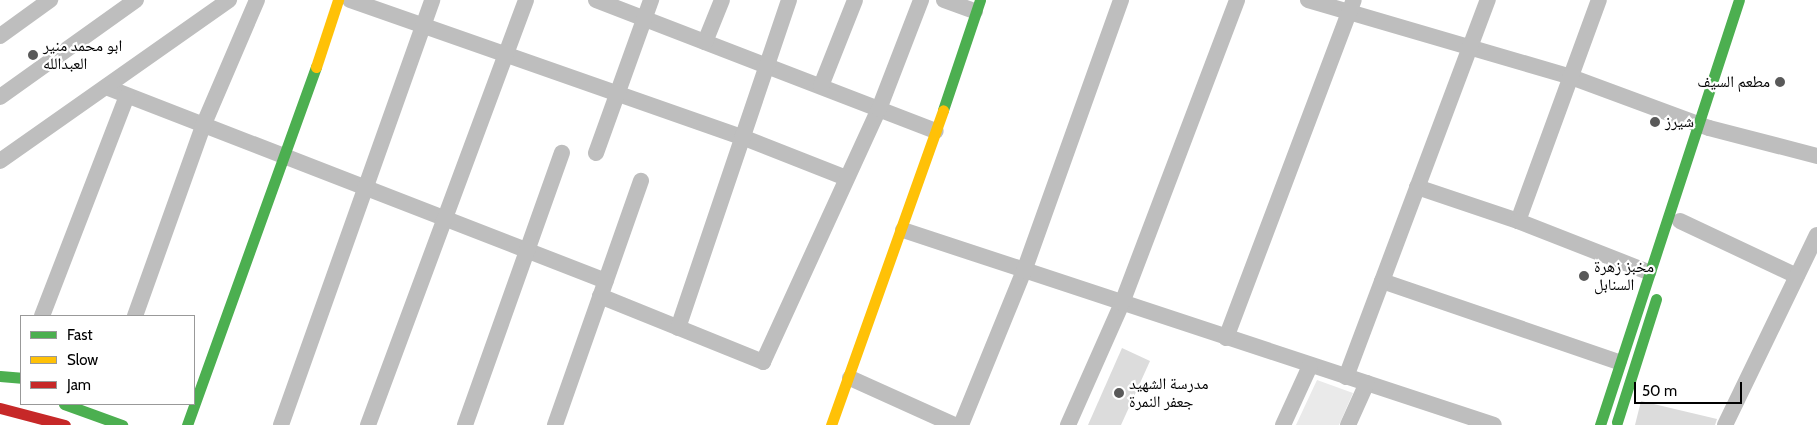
<!DOCTYPE html>
<meta charset="utf-8">
<style>
body{margin:0}
#map{position:relative;width:1817px;height:425px;overflow:hidden;background:#fff;font-family:Cabin,"Noto Naskh Arabic",sans-serif}
div>[style]{position:absolute}
[style*='--x']{left:calc(var(--x)*1px);top:calc(var(--y)*1px);width:calc(var(--w)*1px);rotate:calc(var(--a)*1deg)}
.green>*{inset:0;background:#eaeaea}
.building>*{inset:0;background:#dcdcdc}
.street>*{height:16px;margin:-8px;padding:0 8px;transform-origin:8px;border-radius:8px;background:#bebebe}
.fast>*{height:11px;margin:-5.5px;padding:0 5.5px;transform-origin:5.5px;border-radius:5.5px;background:#4caf50}
.slow>*{height:11px;margin:-5.5px;padding:0 5.5px;transform-origin:5.5px;border-radius:5.5px;background:#ffc107}
.jam>*{height:11px;margin:-5.5px;padding:0 5.5px;transform-origin:5.5px;border-radius:5.5px;background:#c62828}
.dots>*{width:14px;height:14px;translate:-50% -50%;box-sizing:border-box;border:2px solid #fff;border-radius:50%}
span{translate:-50% -50%;white-space:nowrap;text-align:center;line-height:1.15;-webkit-text-stroke:4.5px #fff;paint-order:stroke}
.poi-label{font-size:16px;color:#000}
.left{translate:0 -50%;text-align:left}
.right{translate:-100% -50%;text-align:right}
.legend{position:absolute;left:20px;top:315px;width:175px;height:90px;box-sizing:border-box;background:#fff;border:1px solid #999;margin:0;padding:6px 9px;list-style:none;font-size:15px;color:#000}
.legend li{display:flex;align-items:center;gap:10px;height:25px}
.legend b{width:25px;border:1px solid #999}
.scale{position:absolute;left:1634px;top:382px;width:108px;height:22px;box-sizing:border-box;border:2px solid #000;border-top:0;padding-left:6px;font-size:15px;line-height:18px;white-space:nowrap;color:#000;-webkit-text-stroke:4px #fff;paint-order:stroke}
</style>
<div id="map">
<div class="green">
<div style="clip-path:polygon(1317px 380px,1353px 393px,1339px 425px,1296px 425px)"></div>
</div>
<div class="building">
<div style="clip-path:polygon(1122px 348px,1150px 361px,1121px 425px,1088px 425px)"></div>
<div style="clip-path:polygon(1641px 401px,1717px 419px,1715px 425px,1635px 425px)"></div>
</div>
<div class="street">
<div style="--x:350;--y:0;--w:415;--a:19.3"></div>
<div style="--x:742;--y:137;--w:112;--a:21.5"></div>
<div style="--x:596;--y:0;--w:364;--a:21.1"></div>
<div style="--x:944;--y:0;--w:33;--a:20"></div>
<div style="--x:1308;--y:0;--w:274;--a:16.3"></div>
<div style="--x:1571;--y:77;--w:147;--a:20.3"></div>
<div style="--x:1709;--y:128;--w:112;--a:14.5"></div>
<div style="--x:0;--y:36;--w:62;--a:-35.8"></div>
<div style="--x:705;--y:42;--w:45;--a:-68"></div>
<div style="--x:821;--y:86;--w:92;--a:-68.4"></div>
<div style="--x:106;--y:87;--w:536;--a:21.21"></div>
<div style="--x:0;--y:97;--w:167;--a:-35.5"></div>
<div style="--x:596;--y:153;--w:163;--a:-70.2"></div>
<div style="--x:0;--y:161;--w:280;--a:-35.1"></div>
<div style="--x:1417;--y:187;--w:107;--a:18.6"></div>
<div style="--x:1518;--y:221;--w:235;--a:-69.9"></div>
<div style="--x:1518;--y:221;--w:140;--a:21.4"></div>
<div style="--x:1680;--y:221;--w:129;--a:25.2"></div>
<div style="--x:903;--y:230;--w:622;--a:18.26"></div>
<div style="--x:1382;--y:281;--w:250;--a:18.9"></div>
<div style="--x:600;--y:296;--w:176;--a:22"></div>
<div style="--x:763;--y:362;--w:278;--a:-65.4"></div>
<div style="--x:879;--y:109;--w:117;--a:-68.9"></div>
<div style="--x:42;--y:316;--w:236;--a:-68.9"></div>
<div style="--x:135;--y:316;--w:202;--a:-70.3"></div>
<div style="--x:203;--y:126;--w:137;--a:-66.8"></div>
<div style="--x:678;--y:328;--w:346;--a:-71.3"></div>
<div style="--x:1226;--y:338;--w:361;--a:-69.3"></div>
<div style="--x:1346;--y:377;--w:403;--a:-69.4"></div>
<div style="--x:850;--y:378;--w:114;--a:24.3"></div>
<div style="--x:281;--y:425;--w:451;--a:-70.4"></div>
<div style="--x:368;--y:425;--w:453;--a:-69.6"></div>
<div style="--x:465;--y:425;--w:289;--a:-70.4"></div>
<div style="--x:555;--y:425;--w:259;--a:-70.6"></div>
<div style="--x:961;--y:425;--w:166;--a:-67.8"></div>
<div style="--x:1024;--y:271;--w:288;--a:-70.3"></div>
<div style="--x:1068;--y:425;--w:133;--a:-66.1"></div>
<div style="--x:1122;--y:303;--w:324;--a:-69.2"></div>
<div style="--x:1283;--y:425;--w:65;--a:-65.4"></div>
<div style="--x:1348;--y:425;--w:46;--a:-65.7"></div>
<div style="--x:1725;--y:425;--w:211;--a:-64.2"></div>
</div>
<div class="fast">
<div style="--x:943;--y:110;--w:116;--a:-71.4"></div>
<div style="--x:0;--y:376;--w:21;--a:5"></div>
<div style="--x:64;--y:404;--w:62;--a:19.9"></div>
<div style="--x:1617;--y:422;--w:129;--a:-72.4"></div>
<div style="--x:187;--y:425;--w:381;--a:-70.2"></div>
<div style="--x:1600;--y:425;--w:447;--a:-71.9"></div>
</div>
<div class="slow">
<div style="--x:316;--y:67;--w:71;--a:-71.8"></div>
<div style="--x:831;--y:425;--w:334;--a:-70.4"></div>
</div>
<div class="jam">
<div style="--x:0;--y:408;--w:67;--a:14.7"></div>
</div>
<div class="dots">
<div style="left:33px;top:55px;background:#595959"></div>
<div style="left:1780px;top:82px;background:#595959"></div>
<div style="left:1655px;top:122px;background:#595959"></div>
<div style="left:1584px;top:276px;background:#595959"></div>
<div style="left:1119px;top:393px;background:#595959"></div>
</div>
<div class="poi-label">
<span class="left" style="left:43px;top:55px">ابو محمد منير<br>العبدالله</span>
<span class="right" style="left:1770px;top:82px">مطعم السيف</span>
<span class="left" style="left:1665px;top:122px">شيرز</span>
<span class="left" style="left:1594px;top:276px">مخبز زهرة<br>السنابل</span>
<span class="left" style="left:1129px;top:393px">مدرسة الشهيد<br>جعفر النمرة</span>
</div>
<ul class="legend">
<li><b style="height:6px;background:#4caf50"></b>Fast</li>
<li><b style="height:6px;background:#ffc107"></b>Slow</li>
<li><b style="height:6px;background:#c62828"></b>Jam</li>
</ul>
<div class="scale">50 m</div>
</div>
